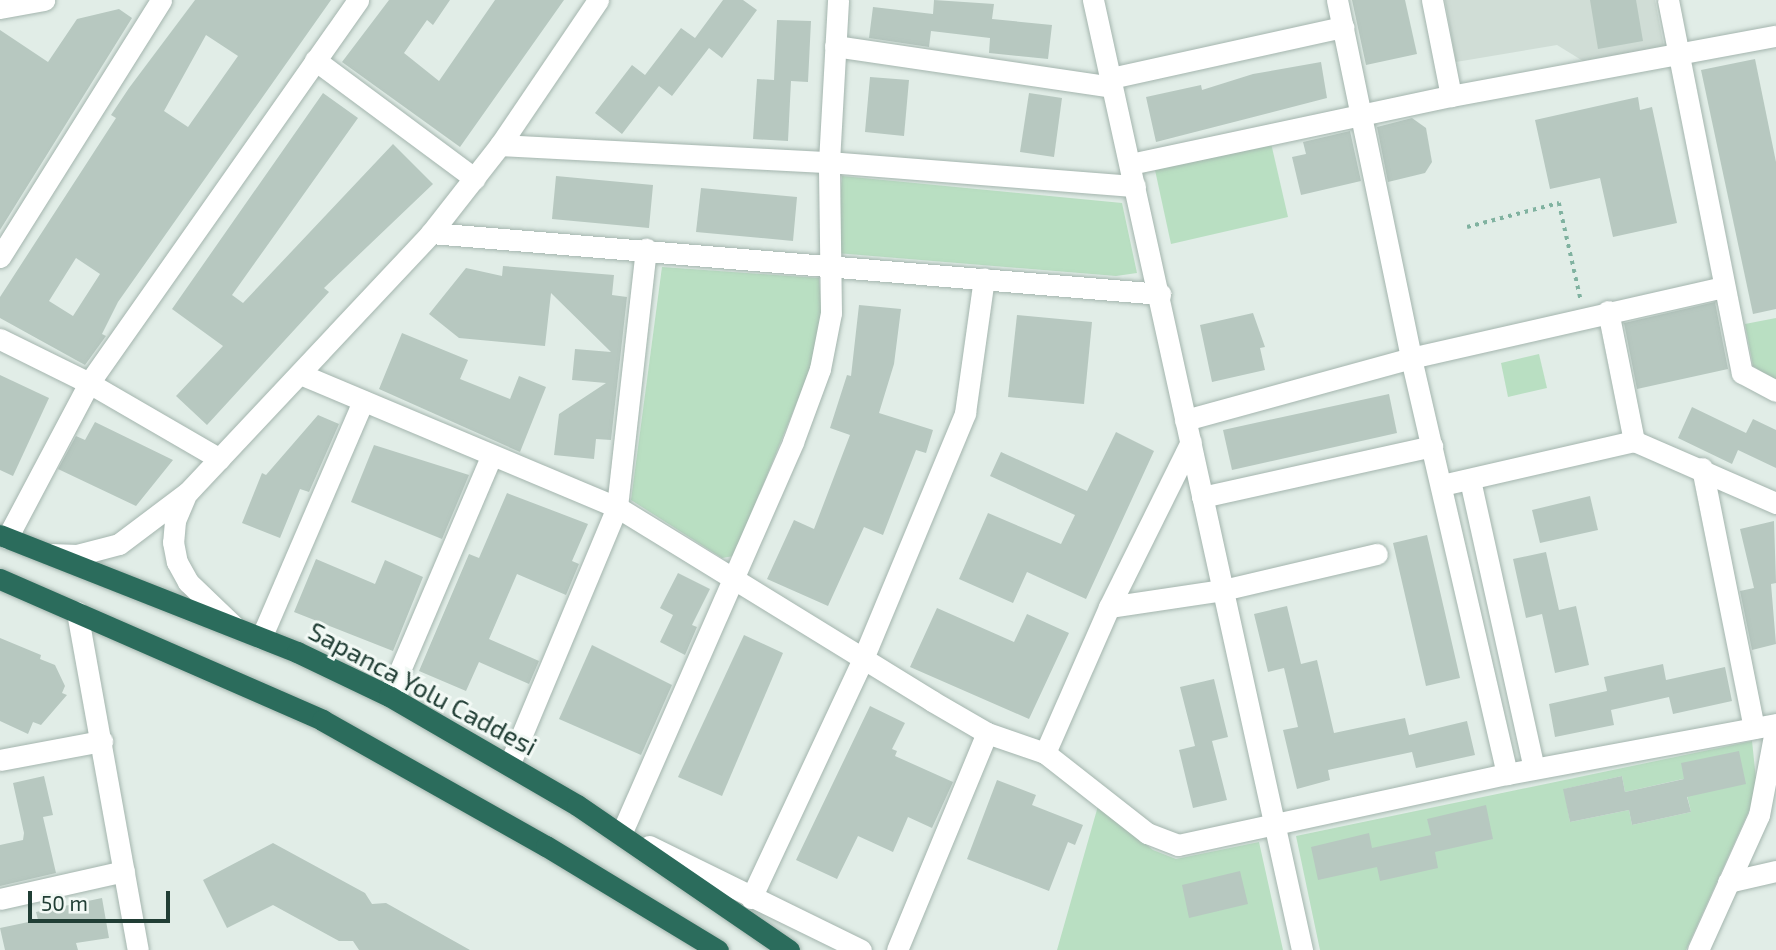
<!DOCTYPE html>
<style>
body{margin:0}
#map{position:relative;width:1776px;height:950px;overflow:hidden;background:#e1ede7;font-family:"Exo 2",sans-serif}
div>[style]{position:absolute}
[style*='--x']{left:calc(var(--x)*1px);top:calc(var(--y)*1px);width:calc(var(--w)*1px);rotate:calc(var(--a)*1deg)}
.built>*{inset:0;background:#d0ddd6}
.green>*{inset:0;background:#b9dfc2}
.building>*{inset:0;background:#b7c8c0}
.path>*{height:3.5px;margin-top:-1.75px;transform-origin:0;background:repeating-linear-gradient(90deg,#80b2a0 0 3.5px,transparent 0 8.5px)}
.roads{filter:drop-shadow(0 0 2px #a4b5ae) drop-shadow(0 0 2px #a4b5ae)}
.minor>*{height:21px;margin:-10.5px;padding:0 10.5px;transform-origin:10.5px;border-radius:10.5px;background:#fff}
.highway>*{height:21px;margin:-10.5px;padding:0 10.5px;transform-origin:10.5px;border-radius:10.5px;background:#2b6c5c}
span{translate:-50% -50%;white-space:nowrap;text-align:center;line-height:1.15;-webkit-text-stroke:6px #f2f9f5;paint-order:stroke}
.street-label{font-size:26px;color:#213e35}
.scale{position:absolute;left:28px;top:891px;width:142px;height:32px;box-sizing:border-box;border:4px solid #213e35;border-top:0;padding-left:9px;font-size:21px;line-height:24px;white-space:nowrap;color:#213e35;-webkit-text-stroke:5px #f2f9f5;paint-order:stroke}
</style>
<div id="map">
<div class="built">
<div style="clip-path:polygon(1445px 0,1655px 0,1664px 47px,1583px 61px,1557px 45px,1456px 62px)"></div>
</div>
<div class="green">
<div style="clip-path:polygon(1271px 143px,1288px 217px,1171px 244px,1155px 170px)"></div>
<div style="clip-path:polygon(842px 176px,1122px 203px,1137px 273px,1116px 276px,836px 253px)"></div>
<div style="clip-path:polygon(662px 267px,819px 278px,822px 316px,810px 370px,734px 556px,722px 558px,631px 500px)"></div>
<div style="clip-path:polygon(1776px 318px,1776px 381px,1753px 366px,1745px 324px)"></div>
<div style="clip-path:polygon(1539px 354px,1547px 388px,1508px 397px,1501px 363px)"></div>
<div style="clip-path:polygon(evenodd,1752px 741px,1756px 779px,1752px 804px,1686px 950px,1320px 950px,1296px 836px,1752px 741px,1622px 776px,1625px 792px,1683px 779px,1691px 812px,1632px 825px,1629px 810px,1570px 822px,1564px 789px,1622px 776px)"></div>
<div style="clip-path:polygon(1098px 806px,1153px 850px,1176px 859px,1259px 842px,1283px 950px,1057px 950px)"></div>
</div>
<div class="building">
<div style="clip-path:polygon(evenodd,195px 0,331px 0,118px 302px,102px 334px,106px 336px,85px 365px,0 318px,0 297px,116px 118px,111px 115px,129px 88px,195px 0,206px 35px,238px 56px,188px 127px,164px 111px,206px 35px,195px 0,76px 258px,100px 274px,73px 316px,49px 301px,76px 258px)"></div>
<div style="clip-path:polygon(389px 0,450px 0,433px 25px,427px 20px,404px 53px,439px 81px,495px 0,564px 0,460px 147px,342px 62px)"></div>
<div style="clip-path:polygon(723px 0,743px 0,757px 10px,722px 58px,709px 48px,672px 96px,659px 86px,622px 134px,595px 113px,632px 65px,645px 75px,681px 28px,695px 38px)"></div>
<div style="clip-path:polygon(934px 0,994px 4px,992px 19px,1052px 25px,1048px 59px,989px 53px,990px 38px,931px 31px,929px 47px,869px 38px,873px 7px,933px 14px)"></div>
<div style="clip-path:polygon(1352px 0,1405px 0,1417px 54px,1366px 65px)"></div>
<div style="clip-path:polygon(1590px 0,1636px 0,1643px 41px,1598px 49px)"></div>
<div style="clip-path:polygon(119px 9px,132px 18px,0 230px,0 30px,48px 62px,77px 19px)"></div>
<div style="clip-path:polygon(777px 20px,811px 21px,808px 82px,791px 81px,788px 141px,753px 139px,757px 79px,774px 80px)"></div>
<div style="clip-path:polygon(1755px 59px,1776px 162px,1776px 309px,1753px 314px,1701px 70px)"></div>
<div style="clip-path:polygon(1321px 62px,1327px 98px,1156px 142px,1146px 97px,1201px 85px,1202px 90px,1253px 74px)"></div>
<div style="clip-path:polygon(870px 77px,909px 80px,904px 136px,865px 132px)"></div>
<div style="clip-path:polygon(323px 93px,358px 118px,232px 295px,243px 303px,393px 144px,433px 184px,324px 288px,329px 292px,207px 425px,176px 396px,223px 346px,172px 309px)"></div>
<div style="clip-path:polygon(1029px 93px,1062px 98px,1054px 157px,1020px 152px)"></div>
<div style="clip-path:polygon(1638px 97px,1640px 110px,1652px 107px,1677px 223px,1613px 237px,1600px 178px,1550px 189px,1535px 120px)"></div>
<div style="clip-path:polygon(1412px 118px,1426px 128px,1432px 162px,1425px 173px,1388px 182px,1377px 127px)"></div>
<div style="clip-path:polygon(1350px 131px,1361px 181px,1301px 195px,1292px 157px,1306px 154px,1303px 142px)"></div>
<div style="clip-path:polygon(556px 176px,653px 185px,649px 228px,552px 219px)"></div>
<div style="clip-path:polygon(701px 188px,797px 197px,793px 241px,696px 232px)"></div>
<div style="clip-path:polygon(503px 266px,614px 275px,612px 295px,627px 297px,611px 440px,596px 439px,594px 459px,554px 455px,559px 414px,606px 383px,572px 380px,575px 349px,611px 352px,551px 293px,545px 346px,459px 338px,429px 314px,466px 268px,502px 276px)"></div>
<div style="clip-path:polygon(1715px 302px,1728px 369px,1637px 389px,1624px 323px)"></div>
<div style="clip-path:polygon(859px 305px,901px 309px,894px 364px,879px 413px,933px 430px,926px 453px,916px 450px,883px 535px,864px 527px,828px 606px,767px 579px,794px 520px,814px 529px,850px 435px,830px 428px,847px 375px,851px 376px)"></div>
<div style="clip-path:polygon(1253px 313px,1265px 347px,1260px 348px,1265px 370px,1212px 382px,1200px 325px)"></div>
<div style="clip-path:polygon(1017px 315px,1092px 322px,1084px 404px,1008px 397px)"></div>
<div style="clip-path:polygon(402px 333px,468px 360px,460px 379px,510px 399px,519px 376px,546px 387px,520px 452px,379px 389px)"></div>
<div style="clip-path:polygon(0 375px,49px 398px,13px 476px,0 470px)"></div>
<div style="clip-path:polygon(1389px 394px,1397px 433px,1232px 470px,1223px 430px)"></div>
<div style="clip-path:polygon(1692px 407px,1746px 433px,1753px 419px,1776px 430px,1776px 468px,1738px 450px,1732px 464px,1678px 438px)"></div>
<div style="clip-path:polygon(318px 415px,339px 424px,309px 492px,300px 489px,280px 538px,242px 523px,262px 473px,266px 475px)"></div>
<div style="clip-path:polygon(95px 422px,173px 460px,136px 506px,58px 469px,76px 436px,85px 440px)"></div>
<div style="clip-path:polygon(1116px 432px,1154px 451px,1086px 599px,1027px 572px,1013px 603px,959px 579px,988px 513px,1061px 544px,1075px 515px,990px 476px,1001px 452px,1087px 491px)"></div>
<div style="clip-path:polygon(374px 445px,469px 475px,442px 539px,351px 502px)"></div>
<div style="clip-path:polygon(507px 493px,588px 524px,572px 561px,579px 564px,566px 595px,517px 574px,489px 639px,539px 661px,529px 684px,479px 662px,466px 691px,419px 671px,469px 554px,479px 558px)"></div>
<div style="clip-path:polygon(1590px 496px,1598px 530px,1540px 543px,1532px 510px)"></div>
<div style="clip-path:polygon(1774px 521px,1776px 583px,1771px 584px,1776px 644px,1752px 650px,1740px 591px,1754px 588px,1740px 529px)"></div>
<div style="clip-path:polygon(1427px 535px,1460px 678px,1426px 686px,1393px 543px)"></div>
<div style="clip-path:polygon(1546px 552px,1559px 610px,1576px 606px,1589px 665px,1555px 673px,1542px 614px,1526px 618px,1513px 559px)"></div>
<div style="clip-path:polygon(316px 559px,375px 584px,385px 560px,423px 577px,393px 651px,294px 612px)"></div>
<div style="clip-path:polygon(678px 573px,710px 589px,692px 625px,697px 627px,685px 655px,660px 642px,673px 615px,660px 608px)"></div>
<div style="clip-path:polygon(1287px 606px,1301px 664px,1317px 660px,1334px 733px,1405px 718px,1409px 735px,1467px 721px,1475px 755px,1416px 768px,1412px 752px,1328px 770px,1330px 780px,1297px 789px,1283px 730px,1298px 727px,1284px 668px,1268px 672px,1254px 614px)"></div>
<div style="clip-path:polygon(937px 608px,1014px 642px,1027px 614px,1069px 633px,1029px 719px,910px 667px)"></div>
<div style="clip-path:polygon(744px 635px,783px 653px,722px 796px,678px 777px)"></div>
<div style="clip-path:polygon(0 638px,41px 655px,40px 659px,55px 665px,65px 686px,62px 693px,67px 695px,41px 725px,33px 722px,28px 734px,0 721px)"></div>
<div style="clip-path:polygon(592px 645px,672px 685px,641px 755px,559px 719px)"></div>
<div style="clip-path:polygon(1663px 664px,1666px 680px,1725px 667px,1732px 701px,1673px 714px,1669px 697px,1611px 710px,1614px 725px,1555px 737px,1549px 704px,1607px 691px,1604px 677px)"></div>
<div style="clip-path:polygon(1214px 679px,1228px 737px,1212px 741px,1227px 800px,1193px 808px,1179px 750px,1195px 746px,1180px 687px)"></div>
<div style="clip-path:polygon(870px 706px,905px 723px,892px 749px,897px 751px,895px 756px,953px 782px,932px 828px,908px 817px,893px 852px,858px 836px,837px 879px,796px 860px)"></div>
<div style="clip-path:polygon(1739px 751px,1746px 784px,1687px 797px,1691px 812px,1632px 825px,1629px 810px,1570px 822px,1563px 789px,1622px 776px,1625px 792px,1684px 779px,1681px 763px)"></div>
<div style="clip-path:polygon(44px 776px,53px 815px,43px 817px,56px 873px,0 886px,0 845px,23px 840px,24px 833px,13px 783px)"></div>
<div style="clip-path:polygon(997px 780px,1036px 795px,1032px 805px,1083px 825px,1075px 845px,1068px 842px,1049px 891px,967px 859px)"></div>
<div style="clip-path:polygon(1486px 805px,1493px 839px,1435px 852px,1438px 868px,1380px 881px,1377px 867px,1318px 880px,1311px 847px,1369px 833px,1372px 848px,1431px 835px,1427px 819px)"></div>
<div style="clip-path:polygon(273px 843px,365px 893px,372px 904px,386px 903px,470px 950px,359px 950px,353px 941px,339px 941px,273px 905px,227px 928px,203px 880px)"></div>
<div style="clip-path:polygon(1240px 871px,1248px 904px,1189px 918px,1182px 885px)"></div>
<div style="clip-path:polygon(102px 898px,109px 938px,76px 943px,78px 950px,5px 950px,0 928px,38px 920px,36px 912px)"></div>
</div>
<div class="path">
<div style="--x:1467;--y:227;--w:95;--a:-14.6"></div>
<div style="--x:1559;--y:203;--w:100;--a:77.3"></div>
</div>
<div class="roads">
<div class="minor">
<div style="--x:1093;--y:0;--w:973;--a:77.59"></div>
<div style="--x:1337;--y:0;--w:366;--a:78.3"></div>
<div style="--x:1411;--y:358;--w:427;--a:77"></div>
<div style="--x:1432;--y:0;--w:98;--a:78.8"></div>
<div style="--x:1668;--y:0;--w:380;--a:78.8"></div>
<div style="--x:1742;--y:373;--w:38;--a:28"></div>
<div style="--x:0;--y:8;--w:45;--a:-10.3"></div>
<div style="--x:835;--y:46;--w:280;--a:8.4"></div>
<div style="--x:315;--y:60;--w:199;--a:36.6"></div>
<div style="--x:1111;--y:78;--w:238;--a:-12.4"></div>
<div style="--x:500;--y:145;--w:329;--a:3"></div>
<div style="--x:829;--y:162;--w:307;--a:4.5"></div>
<div style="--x:1130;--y:164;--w:328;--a:-12"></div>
<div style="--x:1451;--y:96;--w:330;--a:-10.5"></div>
<div style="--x:431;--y:233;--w:732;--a:4.78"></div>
<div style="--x:0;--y:257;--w:303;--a:-57.9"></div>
<div style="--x:1608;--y:311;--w:133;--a:78.7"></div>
<div style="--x:0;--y:339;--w:99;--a:26.3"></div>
<div style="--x:89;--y:383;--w:151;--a:30.1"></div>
<div style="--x:300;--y:374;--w:344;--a:22.8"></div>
<div style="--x:617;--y:507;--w:370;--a:31.6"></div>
<div style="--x:932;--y:701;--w:64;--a:30.2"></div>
<div style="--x:987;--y:733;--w:61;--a:19"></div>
<div style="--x:1045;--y:753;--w:130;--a:38.1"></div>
<div style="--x:1147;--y:833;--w:33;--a:21"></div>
<div style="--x:1178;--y:845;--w:337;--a:-12.2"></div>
<div style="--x:1507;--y:774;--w:274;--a:-10.5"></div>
<div style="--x:1185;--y:420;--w:234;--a:-15.3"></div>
<div style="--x:1411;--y:358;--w:320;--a:-12.8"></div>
<div style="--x:1702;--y:468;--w:265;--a:78.7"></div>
<div style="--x:1470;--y:480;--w:295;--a:77.5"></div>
<div style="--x:1442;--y:485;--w:197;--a:-12.9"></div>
<div style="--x:1634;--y:441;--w:155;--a:23.6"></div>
<div style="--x:185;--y:497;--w:26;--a:113"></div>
<div style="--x:175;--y:521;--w:21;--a:95"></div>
<div style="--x:173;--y:542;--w:20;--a:79"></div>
<div style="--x:177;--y:562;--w:23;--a:61"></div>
<div style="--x:188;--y:582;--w:65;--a:43.8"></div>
<div style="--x:1202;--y:497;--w:236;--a:-12.5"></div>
<div style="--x:7;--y:538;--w:175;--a:-62.1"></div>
<div style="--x:89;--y:383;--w:468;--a:-54.9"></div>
<div style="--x:50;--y:554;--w:27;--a:2"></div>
<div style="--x:77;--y:555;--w:43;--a:-14.7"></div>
<div style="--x:119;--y:544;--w:86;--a:-37"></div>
<div style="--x:188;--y:492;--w:355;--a:-46.8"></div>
<div style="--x:431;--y:233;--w:112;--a:-51.9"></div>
<div style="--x:500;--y:145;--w:175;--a:-55.9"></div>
<div style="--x:1109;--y:607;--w:115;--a:-8.5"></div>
<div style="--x:1223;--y:590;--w:158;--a:-13.2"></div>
<div style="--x:77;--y:612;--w:343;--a:79.8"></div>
<div style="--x:261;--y:638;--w:258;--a:-66.7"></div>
<div style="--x:389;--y:696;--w:260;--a:-66.9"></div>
<div style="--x:1045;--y:753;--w:159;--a:-66.3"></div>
<div style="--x:1109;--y:607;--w:184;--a:-63.6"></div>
<div style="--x:0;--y:760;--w:104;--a:-10.6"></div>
<div style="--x:510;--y:763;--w:277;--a:-67.3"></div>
<div style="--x:617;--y:507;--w:260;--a:-83.6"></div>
<div style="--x:622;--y:832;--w:426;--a:-66.3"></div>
<div style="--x:793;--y:442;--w:78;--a:-69.7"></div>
<div style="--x:820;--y:369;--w:57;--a:-78.9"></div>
<div style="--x:831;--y:313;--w:151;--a:-90.8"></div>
<div style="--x:829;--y:162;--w:162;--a:-86.8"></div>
<div style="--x:649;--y:846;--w:236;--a:26.1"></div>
<div style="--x:1728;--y:882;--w:49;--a:-12.9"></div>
<div style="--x:751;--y:898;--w:262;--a:-64.9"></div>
<div style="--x:862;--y:661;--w:269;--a:-67.4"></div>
<div style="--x:965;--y:413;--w:136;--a:-82"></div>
<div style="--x:0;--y:899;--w:127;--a:-12.7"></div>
<div style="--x:897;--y:950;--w:235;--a:-67.5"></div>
<div style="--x:1698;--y:950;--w:148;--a:-65.7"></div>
<div style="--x:1759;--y:815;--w:92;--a:-79.3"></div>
</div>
<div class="highway">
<div style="--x:0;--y:535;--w:319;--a:21.5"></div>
<div style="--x:297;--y:652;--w:102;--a:25.6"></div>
<div style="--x:389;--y:696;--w:217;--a:30.1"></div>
<div style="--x:577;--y:805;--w:257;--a:34.4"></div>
<div style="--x:0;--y:579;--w:352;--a:23.6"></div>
<div style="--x:322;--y:720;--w:257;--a:29.4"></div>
<div style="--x:546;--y:846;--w:201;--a:31.2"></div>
</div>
</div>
<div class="street-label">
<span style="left:423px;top:688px;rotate:28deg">Sapanca Yolu Caddesi</span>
</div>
<div class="scale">50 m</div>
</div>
